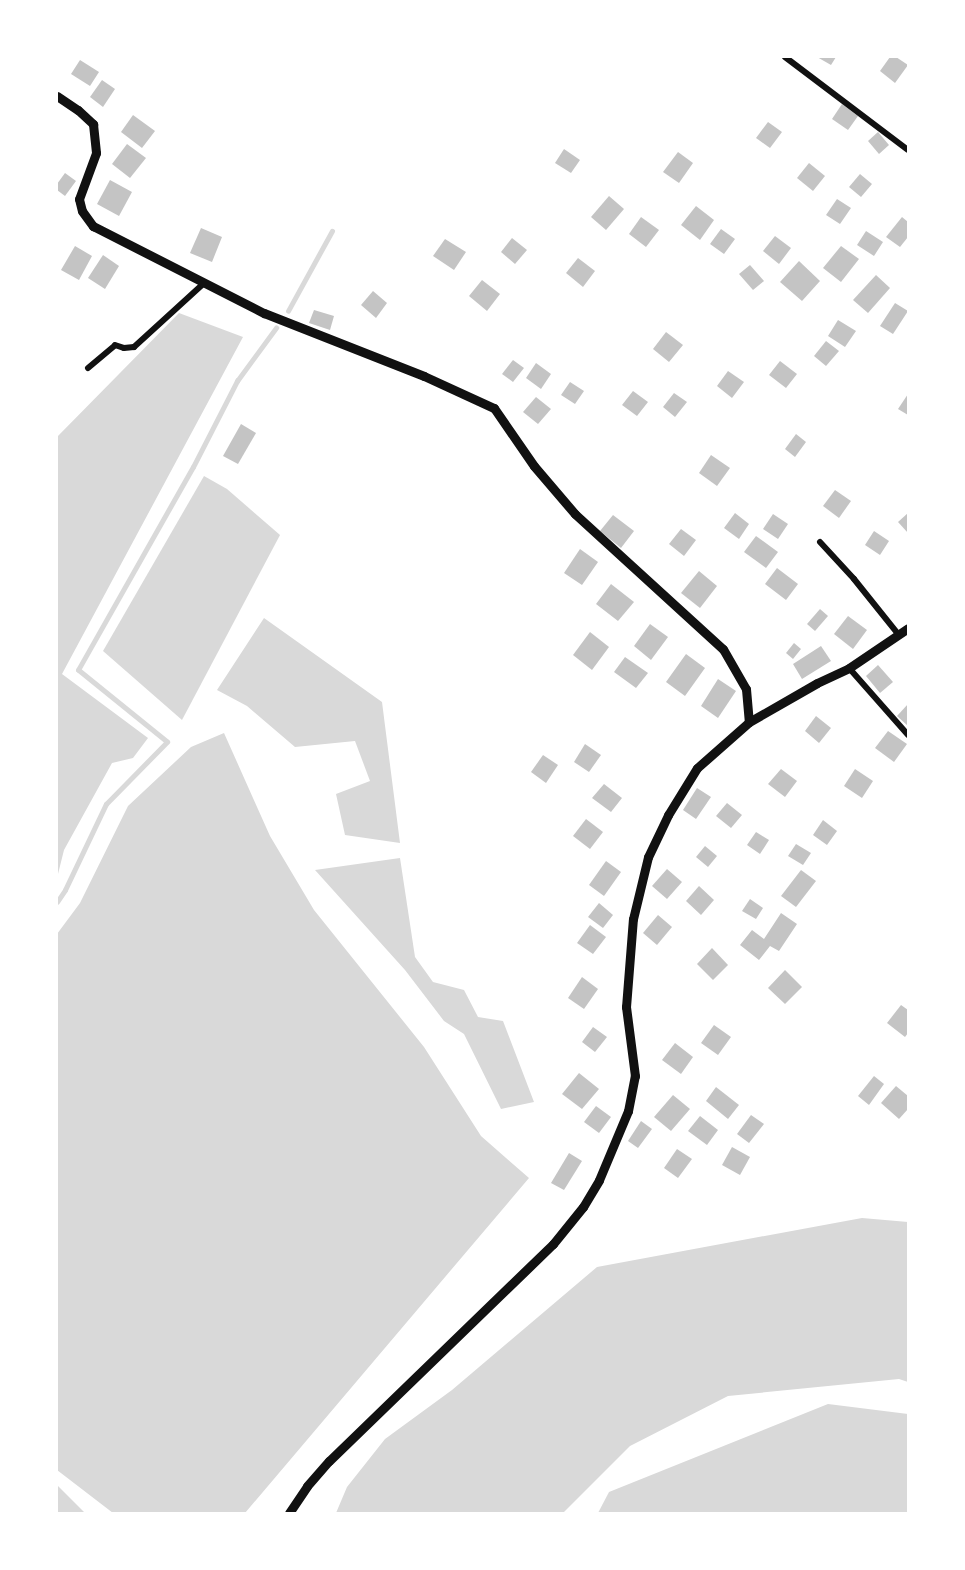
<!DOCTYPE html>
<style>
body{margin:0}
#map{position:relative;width:965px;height:1570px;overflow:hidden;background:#fff;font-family:Barlow,sans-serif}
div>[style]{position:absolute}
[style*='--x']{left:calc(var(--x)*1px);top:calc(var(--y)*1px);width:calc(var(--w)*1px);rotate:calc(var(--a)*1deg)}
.water>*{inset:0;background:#d9d9d9}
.stream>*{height:4.5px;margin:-2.25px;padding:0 2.25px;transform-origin:2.25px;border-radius:2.25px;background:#d9d9d9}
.building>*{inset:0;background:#c4c4c4}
.minor>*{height:6px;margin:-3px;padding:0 3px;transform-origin:3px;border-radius:3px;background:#111}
.secondary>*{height:9px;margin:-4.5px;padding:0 4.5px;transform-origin:4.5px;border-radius:4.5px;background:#111}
span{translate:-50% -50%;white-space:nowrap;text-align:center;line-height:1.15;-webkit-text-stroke:4.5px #fff;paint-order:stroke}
.frame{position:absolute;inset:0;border:58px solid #fff;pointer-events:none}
</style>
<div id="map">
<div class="water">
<div style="clip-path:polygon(179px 313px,243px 337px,62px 674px,148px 738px,133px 758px,112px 763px,64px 850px,57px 878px,57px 437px)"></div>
<div style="clip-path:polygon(204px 476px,227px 489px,280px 535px,182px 720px,103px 651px)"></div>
<div style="clip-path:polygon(264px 618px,382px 702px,400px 843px,345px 835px,336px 794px,370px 781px,355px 741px,295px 747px,247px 706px,217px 690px)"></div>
<div style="clip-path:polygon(224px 733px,270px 836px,314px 910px,424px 1047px,481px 1136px,529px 1178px,245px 1513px,113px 1513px,57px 1470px,57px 934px,80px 903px,128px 806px,191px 747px)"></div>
<div style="clip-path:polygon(400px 858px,415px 957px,433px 982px,464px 990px,478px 1017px,503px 1021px,534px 1102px,501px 1109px,464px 1034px,444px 1021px,405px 970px,315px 870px)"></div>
<div style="clip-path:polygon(862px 1218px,908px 1222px,908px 1382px,899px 1379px,728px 1396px,630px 1446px,563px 1513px,336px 1513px,347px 1487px,385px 1439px,452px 1390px,597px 1267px)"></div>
<div style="clip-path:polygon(828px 1404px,908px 1414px,908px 1513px,598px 1513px,609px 1492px)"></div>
<div style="clip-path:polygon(57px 1485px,84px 1512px,86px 1513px,57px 1513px)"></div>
</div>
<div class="stream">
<div style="--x:288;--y:311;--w:91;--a:-61.2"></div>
<div style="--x:57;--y:902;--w:14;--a:-56"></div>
<div style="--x:65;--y:890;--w:95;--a:-64.5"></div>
<div style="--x:106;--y:804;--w:87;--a:-45.5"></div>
<div style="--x:167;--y:742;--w:114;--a:-141"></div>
<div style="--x:78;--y:670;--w:233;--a:-60.5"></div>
<div style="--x:193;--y:467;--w:97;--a:-62.9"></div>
<div style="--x:237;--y:381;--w:66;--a:-53.7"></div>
</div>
<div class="building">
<div style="clip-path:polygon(817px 57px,836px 57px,831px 65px)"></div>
<div style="clip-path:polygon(890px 57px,896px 57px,908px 65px,895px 83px,880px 71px)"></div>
<div style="clip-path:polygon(80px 60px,99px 72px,90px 86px,71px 74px)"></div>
<div style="clip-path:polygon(102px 80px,115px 89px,103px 107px,90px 97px)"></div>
<div style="clip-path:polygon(842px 104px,858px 116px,848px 130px,832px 119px)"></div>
<div style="clip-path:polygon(133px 115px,155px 131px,142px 148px,121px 132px)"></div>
<div style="clip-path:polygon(768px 122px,782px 132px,770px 148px,756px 138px)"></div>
<div style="clip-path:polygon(878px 132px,889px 145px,879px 154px,868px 141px)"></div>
<div style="clip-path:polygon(127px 144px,146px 158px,130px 178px,112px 164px)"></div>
<div style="clip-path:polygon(564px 149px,580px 160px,571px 173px,555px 163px)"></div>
<div style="clip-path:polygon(678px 152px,693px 163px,679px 183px,663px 172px)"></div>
<div style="clip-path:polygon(809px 163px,825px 176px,813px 191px,797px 178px)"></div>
<div style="clip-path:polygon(65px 173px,76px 181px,65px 196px,57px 190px,57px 184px)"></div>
<div style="clip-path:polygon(860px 174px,872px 184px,861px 197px,849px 187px)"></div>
<div style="clip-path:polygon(110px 180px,132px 192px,119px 216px,97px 204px)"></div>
<div style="clip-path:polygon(609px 196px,624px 209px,606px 230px,591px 217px)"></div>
<div style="clip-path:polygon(837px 199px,851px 208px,840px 224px,826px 215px)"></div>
<div style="clip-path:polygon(696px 206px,714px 220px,700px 240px,681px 225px)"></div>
<div style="clip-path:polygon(641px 217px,659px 230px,646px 247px,629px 234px)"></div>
<div style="clip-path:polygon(902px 217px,908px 222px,908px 237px,900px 247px,886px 237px)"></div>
<div style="clip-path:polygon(201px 228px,222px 237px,212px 262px,190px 253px)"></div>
<div style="clip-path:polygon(721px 229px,735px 239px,724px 254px,710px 244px)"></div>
<div style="clip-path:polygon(866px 231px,883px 242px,874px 256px,857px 245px)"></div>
<div style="clip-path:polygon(775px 236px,791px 248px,779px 264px,763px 251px)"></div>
<div style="clip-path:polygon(512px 238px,527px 250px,515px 264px,501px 252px)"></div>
<div style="clip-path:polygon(445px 239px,466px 252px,454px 270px,433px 256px)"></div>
<div style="clip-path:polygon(75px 246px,92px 256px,79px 280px,61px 270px)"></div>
<div style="clip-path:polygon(841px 246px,859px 259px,841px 282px,823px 268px)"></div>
<div style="clip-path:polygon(103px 255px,119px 266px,105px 289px,88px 278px)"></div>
<div style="clip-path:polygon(578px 258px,595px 271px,583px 287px,566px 273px)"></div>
<div style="clip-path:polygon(799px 261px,820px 281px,802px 301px,780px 282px)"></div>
<div style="clip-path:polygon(750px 265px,764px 281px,753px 290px,739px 274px)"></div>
<div style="clip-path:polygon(876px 275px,890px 288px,868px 313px,853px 300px)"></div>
<div style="clip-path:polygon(482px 280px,500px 294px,487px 311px,469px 296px)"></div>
<div style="clip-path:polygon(373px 291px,387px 303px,376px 318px,361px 305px)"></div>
<div style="clip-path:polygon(895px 303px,908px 311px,893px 334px,880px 326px)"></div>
<div style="clip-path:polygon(314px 310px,334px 316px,330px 330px,309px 323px)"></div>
<div style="clip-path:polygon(838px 320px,856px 331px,845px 347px,828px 336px)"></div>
<div style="clip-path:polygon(666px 332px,683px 345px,669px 362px,653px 349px)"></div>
<div style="clip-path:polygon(826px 341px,839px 351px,826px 366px,814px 356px)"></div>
<div style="clip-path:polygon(513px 360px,524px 368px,513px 382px,502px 374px)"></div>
<div style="clip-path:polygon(780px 361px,797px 374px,786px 388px,769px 375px)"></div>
<div style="clip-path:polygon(536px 363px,551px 374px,541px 389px,526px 378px)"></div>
<div style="clip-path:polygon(728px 371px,744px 382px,732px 398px,717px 386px)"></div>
<div style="clip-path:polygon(570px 382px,584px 391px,575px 404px,561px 395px)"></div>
<div style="clip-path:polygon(633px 391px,648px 402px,637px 416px,622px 405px)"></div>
<div style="clip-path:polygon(674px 393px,687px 402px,675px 417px,663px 407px)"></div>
<div style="clip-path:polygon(908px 394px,908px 415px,898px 409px)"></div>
<div style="clip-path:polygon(536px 397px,551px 409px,538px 424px,523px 412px)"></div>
<div style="clip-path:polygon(241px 424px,256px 433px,238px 464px,223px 456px)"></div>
<div style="clip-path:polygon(796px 434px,806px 442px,795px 457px,785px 449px)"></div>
<div style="clip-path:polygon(711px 455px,730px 468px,717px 486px,699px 473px)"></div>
<div style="clip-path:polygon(835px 490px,851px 501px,839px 518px,823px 506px)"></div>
<div style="clip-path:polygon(735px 513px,749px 524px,739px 539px,724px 528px)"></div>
<div style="clip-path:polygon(908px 513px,908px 533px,898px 522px)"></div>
<div style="clip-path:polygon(773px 514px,788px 524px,778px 539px,763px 529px)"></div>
<div style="clip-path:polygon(613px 515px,634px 531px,621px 548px,600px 531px)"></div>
<div style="clip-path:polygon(681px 529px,696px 540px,684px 556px,669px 544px)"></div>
<div style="clip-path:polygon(874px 531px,889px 541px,880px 555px,865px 545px)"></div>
<div style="clip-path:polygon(756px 536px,778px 552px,766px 568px,744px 552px)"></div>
<div style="clip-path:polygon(580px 549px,598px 562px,582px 585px,564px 573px)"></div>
<div style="clip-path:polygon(777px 568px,798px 584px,786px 600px,765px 584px)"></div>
<div style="clip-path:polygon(699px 571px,717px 586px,700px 608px,681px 593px)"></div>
<div style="clip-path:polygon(611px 584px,634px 602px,618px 621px,596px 604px)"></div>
<div style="clip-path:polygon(820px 609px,828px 616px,815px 631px,807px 624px)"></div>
<div style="clip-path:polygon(848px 616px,867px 630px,853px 649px,834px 634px)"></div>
<div style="clip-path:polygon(650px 624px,668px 637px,651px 660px,634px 646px)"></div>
<div style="clip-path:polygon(590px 632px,609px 647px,592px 670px,573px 655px)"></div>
<div style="clip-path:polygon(794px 643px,801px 649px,793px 659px,786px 653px)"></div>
<div style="clip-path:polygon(821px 646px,831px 661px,802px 679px,793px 664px)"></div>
<div style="clip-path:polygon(686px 654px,705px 668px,685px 696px,666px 682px)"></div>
<div style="clip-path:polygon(625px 657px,648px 673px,636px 688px,614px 672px)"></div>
<div style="clip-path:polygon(878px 665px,893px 682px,880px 693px,866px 676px)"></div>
<div style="clip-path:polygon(718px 679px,736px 691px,718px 718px,701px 706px)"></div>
<div style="clip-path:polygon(908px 704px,908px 726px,897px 716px)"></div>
<div style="clip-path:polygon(816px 716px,831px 728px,819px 743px,805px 731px)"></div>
<div style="clip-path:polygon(888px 731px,907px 744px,894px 762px,875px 748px)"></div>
<div style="clip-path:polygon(585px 744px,601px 755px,589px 772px,574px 762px)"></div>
<div style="clip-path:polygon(543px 755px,558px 765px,546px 783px,531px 772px)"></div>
<div style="clip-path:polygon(781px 769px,797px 781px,785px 797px,768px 784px)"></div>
<div style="clip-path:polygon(855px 769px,873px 781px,862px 798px,844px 786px)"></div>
<div style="clip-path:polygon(604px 784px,622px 798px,611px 812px,592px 798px)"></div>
<div style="clip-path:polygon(697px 788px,711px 797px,696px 819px,683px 810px)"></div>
<div style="clip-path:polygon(727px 803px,742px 815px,731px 828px,716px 816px)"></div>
<div style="clip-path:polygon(586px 819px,603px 832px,590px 849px,573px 836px)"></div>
<div style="clip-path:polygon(823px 820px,837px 831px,827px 845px,813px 835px)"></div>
<div style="clip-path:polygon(756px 832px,769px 840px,760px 854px,747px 845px)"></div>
<div style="clip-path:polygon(796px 844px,811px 853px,803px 865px,788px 856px)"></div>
<div style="clip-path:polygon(705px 846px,717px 856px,708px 867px,696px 857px)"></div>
<div style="clip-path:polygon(606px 861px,621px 872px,604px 896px,589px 885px)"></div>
<div style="clip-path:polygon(667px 869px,682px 882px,667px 899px,652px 886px)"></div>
<div style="clip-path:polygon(801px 870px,816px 881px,796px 907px,781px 896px)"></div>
<div style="clip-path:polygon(699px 886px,714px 900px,701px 915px,686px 901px)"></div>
<div style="clip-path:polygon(750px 899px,763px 908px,756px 919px,742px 911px)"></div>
<div style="clip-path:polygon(599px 903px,613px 915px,603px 928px,588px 917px)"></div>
<div style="clip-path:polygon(781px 913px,797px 924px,779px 951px,770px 946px,759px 960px,740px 945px,752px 930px,764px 939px)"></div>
<div style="clip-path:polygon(658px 915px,672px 927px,657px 945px,643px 933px)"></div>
<div style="clip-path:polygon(590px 925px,606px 937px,593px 954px,577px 943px)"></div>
<div style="clip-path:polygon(712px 948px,728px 965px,713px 980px,697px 964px)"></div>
<div style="clip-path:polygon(785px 970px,802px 987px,785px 1004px,768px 988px)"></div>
<div style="clip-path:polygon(582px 977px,598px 989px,584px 1009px,568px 998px)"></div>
<div style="clip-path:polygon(901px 1005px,908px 1010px,908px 1033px,905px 1037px,887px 1023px)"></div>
<div style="clip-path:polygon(714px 1025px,731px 1037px,718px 1055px,701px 1043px)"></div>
<div style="clip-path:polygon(593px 1027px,607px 1037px,595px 1052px,582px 1042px)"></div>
<div style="clip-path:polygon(675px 1043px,693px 1057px,681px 1074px,662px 1060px)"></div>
<div style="clip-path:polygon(579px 1073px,599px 1089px,582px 1109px,562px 1094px)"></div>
<div style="clip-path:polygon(874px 1076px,884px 1084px,869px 1105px,858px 1096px)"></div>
<div style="clip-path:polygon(896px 1086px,908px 1096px,908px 1109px,899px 1119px,881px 1103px)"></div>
<div style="clip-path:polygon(716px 1087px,739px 1105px,728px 1119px,706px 1101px)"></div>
<div style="clip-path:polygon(673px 1095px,690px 1109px,671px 1131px,654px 1117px)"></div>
<div style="clip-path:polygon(596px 1106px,611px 1117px,599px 1133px,584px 1122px)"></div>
<div style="clip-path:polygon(751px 1115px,764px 1124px,749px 1143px,737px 1134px)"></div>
<div style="clip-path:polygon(700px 1116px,718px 1130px,707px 1145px,688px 1131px)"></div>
<div style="clip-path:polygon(641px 1121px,652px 1129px,638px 1148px,628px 1141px)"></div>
<div style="clip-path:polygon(732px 1147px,750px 1157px,740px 1175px,722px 1165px)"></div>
<div style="clip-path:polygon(677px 1149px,692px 1159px,678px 1178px,664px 1168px)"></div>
<div style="clip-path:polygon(569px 1153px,582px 1161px,564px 1190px,551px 1183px)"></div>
</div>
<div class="minor">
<div style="--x:785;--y:57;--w:154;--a:37.1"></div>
<div style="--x:88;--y:368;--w:35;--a:-40"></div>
<div style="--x:115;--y:345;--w:9;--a:18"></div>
<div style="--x:124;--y:348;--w:10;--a:-6"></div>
<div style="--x:134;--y:347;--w:95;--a:-42.4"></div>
<div style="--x:820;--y:542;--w:50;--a:47.4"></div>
<div style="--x:854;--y:579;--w:70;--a:51.3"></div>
<div style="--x:849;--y:668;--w:89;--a:48.6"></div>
</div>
<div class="secondary">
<div style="--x:57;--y:96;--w:25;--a:34"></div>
<div style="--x:78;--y:110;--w:21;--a:43"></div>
<div style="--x:93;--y:124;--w:29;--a:84"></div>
<div style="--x:96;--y:153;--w:49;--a:110.3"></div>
<div style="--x:79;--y:199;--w:12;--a:76"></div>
<div style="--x:82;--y:211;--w:19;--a:54"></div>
<div style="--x:93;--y:226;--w:192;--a:27"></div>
<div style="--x:264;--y:313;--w:172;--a:21.5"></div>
<div style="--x:424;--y:376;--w:77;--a:24.6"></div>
<div style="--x:494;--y:408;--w:70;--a:55.4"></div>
<div style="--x:534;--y:466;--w:63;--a:49.5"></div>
<div style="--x:575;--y:514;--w:200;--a:42.4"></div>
<div style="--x:723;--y:649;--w:46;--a:60.1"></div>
<div style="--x:746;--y:689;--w:33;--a:85"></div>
<div style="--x:289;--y:1513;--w:32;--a:-56"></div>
<div style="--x:307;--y:1486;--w:33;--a:-49"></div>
<div style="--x:329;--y:1461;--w:312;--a:-44.1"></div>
<div style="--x:553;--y:1244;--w:48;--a:-51"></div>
<div style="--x:583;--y:1207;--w:31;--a:-59"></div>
<div style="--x:599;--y:1180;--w:75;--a:-67.2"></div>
<div style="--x:628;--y:1111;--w:36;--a:-79"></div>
<div style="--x:635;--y:1076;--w:70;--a:-97.4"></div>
<div style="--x:626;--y:1007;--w:88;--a:-85.5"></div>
<div style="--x:633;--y:919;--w:64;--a:-76.4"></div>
<div style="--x:648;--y:857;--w:47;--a:-64.5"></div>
<div style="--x:668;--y:815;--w:55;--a:-58.3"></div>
<div style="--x:697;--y:768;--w:69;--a:-41.5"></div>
<div style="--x:749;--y:722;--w:78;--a:-29.8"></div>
<div style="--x:817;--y:683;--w:35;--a:-25"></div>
<div style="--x:849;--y:668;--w:71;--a:-34.1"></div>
</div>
<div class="frame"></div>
</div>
